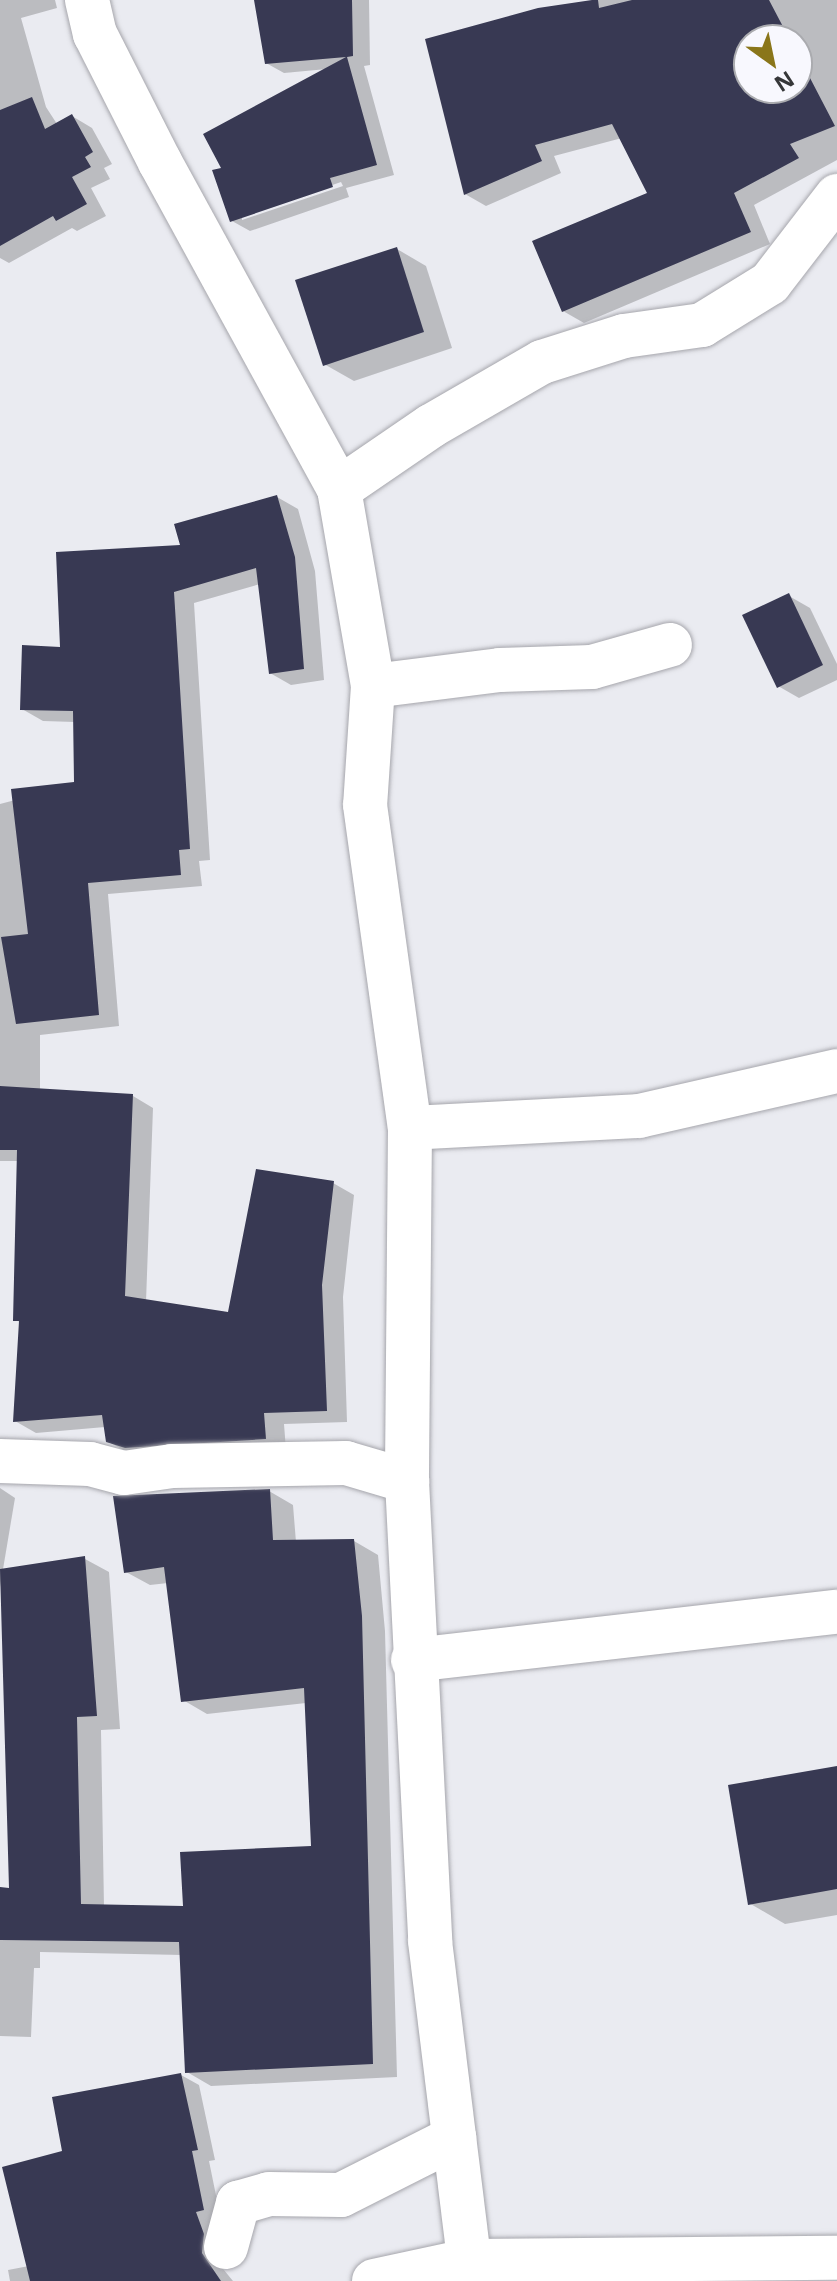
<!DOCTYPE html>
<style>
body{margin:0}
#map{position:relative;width:837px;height:2281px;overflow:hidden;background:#eaebf1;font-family:"Open Sans",sans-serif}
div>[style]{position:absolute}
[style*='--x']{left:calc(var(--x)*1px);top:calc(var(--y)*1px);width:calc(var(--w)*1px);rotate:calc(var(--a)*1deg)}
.shadow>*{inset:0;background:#0003}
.building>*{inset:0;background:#383953}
.roads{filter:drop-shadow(0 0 2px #a6a6ac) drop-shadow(0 0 2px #a6a6ac)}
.minor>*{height:44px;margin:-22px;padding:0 22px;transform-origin:22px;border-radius:22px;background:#fff}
span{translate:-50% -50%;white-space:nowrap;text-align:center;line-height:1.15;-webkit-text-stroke:8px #f8f8fe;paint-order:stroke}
.north{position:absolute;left:733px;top:24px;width:80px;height:80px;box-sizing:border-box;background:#f8f8fe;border:2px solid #aaabaf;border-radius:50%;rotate:147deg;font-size:22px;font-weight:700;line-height:32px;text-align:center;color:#363739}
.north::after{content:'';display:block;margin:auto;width:28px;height:36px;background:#8a761a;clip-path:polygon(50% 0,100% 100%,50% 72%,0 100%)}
</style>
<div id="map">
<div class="shadow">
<div style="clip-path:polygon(0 0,55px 0,57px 8px,21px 18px,46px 107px,57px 124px,72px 116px,92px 128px,112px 164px,104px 168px,110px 179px,91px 188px,106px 216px,77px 231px,72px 228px,9px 263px,0 258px)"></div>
<div style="clip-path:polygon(evenodd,256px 0,369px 0,370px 65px,364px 66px,394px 175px,346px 188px,349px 197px,250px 231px,232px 221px,224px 169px,327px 69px,284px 73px,266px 63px,256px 0,341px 182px,343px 186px,242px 220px,242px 216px,341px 182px)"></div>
<div style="clip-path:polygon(evenodd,599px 0,837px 0,837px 160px,754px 205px,770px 244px,584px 323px,563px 311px,650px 194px,622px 138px,554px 156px,561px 173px,486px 206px,465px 194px,538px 10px,599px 0,749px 40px,797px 40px,797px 88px,749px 88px,749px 40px)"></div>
<div style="clip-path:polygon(397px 249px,426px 266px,452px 348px,354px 381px,324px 364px)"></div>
<div style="clip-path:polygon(277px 497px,298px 509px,315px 571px,324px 680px,291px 685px,270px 673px,260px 584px,194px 603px,210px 860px,199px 861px,202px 886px,108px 894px,119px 1026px,40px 1035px,40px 1091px,133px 1096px,153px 1108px,146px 1302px,230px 1314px,333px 1183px,354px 1195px,343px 1297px,347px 1422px,284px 1424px,286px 1450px,129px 1453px,107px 1441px,105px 1427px,36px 1433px,15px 1421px,21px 1323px,15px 1319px,18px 1161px,0 1161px,0 804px,76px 784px,75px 722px,43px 721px,22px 709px,62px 649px,183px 546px)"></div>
<div style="clip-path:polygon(789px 596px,810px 608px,837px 664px,837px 680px,799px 698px,778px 686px)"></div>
<div style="clip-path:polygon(0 1488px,15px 1498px,0 1587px)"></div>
<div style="clip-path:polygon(269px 1491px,293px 1505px,296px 1542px,354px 1541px,378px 1555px,385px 1631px,397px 2077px,211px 2086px,187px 2072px,182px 1955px,40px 1952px,40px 1968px,34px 1968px,31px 2037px,0 2036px,0 1889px,11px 1890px,85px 1559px,109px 1572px,120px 1729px,101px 1730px,104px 1907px,185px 1908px,313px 1848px,306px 1703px,207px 1714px,183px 1700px,168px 1583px,150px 1585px,126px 1572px)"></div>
<div style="clip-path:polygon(837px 1768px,837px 1915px,785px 1924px,749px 1903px)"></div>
<div style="clip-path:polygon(181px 2075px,199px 2085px,215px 2160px,209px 2161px,221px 2220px,219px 2264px,233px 2281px,10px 2281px,8px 2270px,29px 2266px,64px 2152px)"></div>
</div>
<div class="building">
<div style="clip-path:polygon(254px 0,352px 0,353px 56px,347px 57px,377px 165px,330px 178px,333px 187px,230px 222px,212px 170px,221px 168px,203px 134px,346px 57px,265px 64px)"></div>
<div style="clip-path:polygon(592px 0,598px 0,599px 8px,632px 0,769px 0,790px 40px,749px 40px,749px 88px,797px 88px,797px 53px,835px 126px,790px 144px,799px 158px,734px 193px,751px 232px,562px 312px,532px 241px,647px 193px,612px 124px,535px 145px,542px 161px,464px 195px,425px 39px,538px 8px)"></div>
<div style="clip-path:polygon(32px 97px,45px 129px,72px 114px,93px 152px,85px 157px,91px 167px,72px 177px,87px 204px,56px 221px,53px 216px,0 246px,0 110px)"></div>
<div style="clip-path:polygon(397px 247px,424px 332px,323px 366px,295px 280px)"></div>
<div style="clip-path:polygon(277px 495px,295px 557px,304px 669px,269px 674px,256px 568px,174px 592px,190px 849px,179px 850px,181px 875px,88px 883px,99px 1015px,16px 1024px,1px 937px,28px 934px,11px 789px,74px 782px,73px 711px,20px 710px,22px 645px,60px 647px,56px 552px,180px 545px,174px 524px)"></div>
<div style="clip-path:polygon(789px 593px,823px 665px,777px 688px,742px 615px)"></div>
<div style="clip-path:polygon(0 1086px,133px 1094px,125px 1296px,228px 1312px,256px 1169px,334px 1181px,322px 1285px,327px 1411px,264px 1413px,266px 1439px,125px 1448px,106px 1442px,102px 1415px,13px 1422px,19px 1321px,13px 1321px,17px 1150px,0 1150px)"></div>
<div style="clip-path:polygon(270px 1489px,273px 1540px,354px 1539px,362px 1616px,373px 2064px,185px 2073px,179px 1942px,0 1940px,0 1887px,9px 1888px,0 1569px,85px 1556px,97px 1716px,77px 1717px,81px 1904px,183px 1906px,180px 1852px,311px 1846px,304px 1688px,181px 1702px,164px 1567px,124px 1573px,113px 1496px)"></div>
<div style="clip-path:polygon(837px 1766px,837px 1889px,748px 1905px,728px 1785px)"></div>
<div style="clip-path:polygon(181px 2073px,198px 2150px,192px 2151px,204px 2210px,196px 2212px,204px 2234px,202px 2253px,221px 2281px,30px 2281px,2px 2167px,62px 2151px,52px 2097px)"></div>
</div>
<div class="roads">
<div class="minor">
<div style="--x:87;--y:0;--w:35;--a:77"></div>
<div style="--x:95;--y:34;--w:144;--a:63.1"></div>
<div style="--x:160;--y:162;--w:373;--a:61.3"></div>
<div style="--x:339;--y:489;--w:200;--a:80.2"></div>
<div style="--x:373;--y:686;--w:119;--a:93.8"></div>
<div style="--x:365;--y:805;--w:326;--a:82.1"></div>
<div style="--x:410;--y:1128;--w:353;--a:90.5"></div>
<div style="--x:407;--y:1481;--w:461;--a:87.1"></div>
<div style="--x:430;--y:1941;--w:343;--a:83"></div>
<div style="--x:339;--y:489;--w:112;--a:-34.4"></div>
<div style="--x:431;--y:426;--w:128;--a:-30"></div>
<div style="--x:542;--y:362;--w:86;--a:-17.6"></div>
<div style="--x:624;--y:336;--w:79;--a:-8"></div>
<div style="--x:702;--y:325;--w:80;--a:-31.7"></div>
<div style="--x:770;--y:283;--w:110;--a:-52.4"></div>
<div style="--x:373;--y:686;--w:128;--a:-7.2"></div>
<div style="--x:500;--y:670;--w:92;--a:-1.9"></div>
<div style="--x:592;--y:667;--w:81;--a:-15.8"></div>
<div style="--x:410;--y:1128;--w:229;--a:-3"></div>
<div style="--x:639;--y:1116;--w:203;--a:-12.8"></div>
<div style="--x:0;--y:1461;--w:90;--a:1.9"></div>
<div style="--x:90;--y:1464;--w:35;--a:15"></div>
<div style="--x:124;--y:1473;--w:49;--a:-8.3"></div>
<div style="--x:172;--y:1466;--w:174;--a:-1"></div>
<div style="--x:346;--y:1463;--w:64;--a:16.4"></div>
<div style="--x:413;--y:1660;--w:427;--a:-6.5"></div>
<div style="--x:226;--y:2247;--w:46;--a:-74.7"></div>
<div style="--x:238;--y:2203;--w:32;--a:-16"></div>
<div style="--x:269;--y:2194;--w:72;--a:0.8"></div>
<div style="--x:341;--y:2195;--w:127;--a:-26.8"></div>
<div style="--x:374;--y:2281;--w:95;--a:-12.1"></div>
<div style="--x:467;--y:2261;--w:370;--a:-0.5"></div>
</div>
</div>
<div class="north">N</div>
</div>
